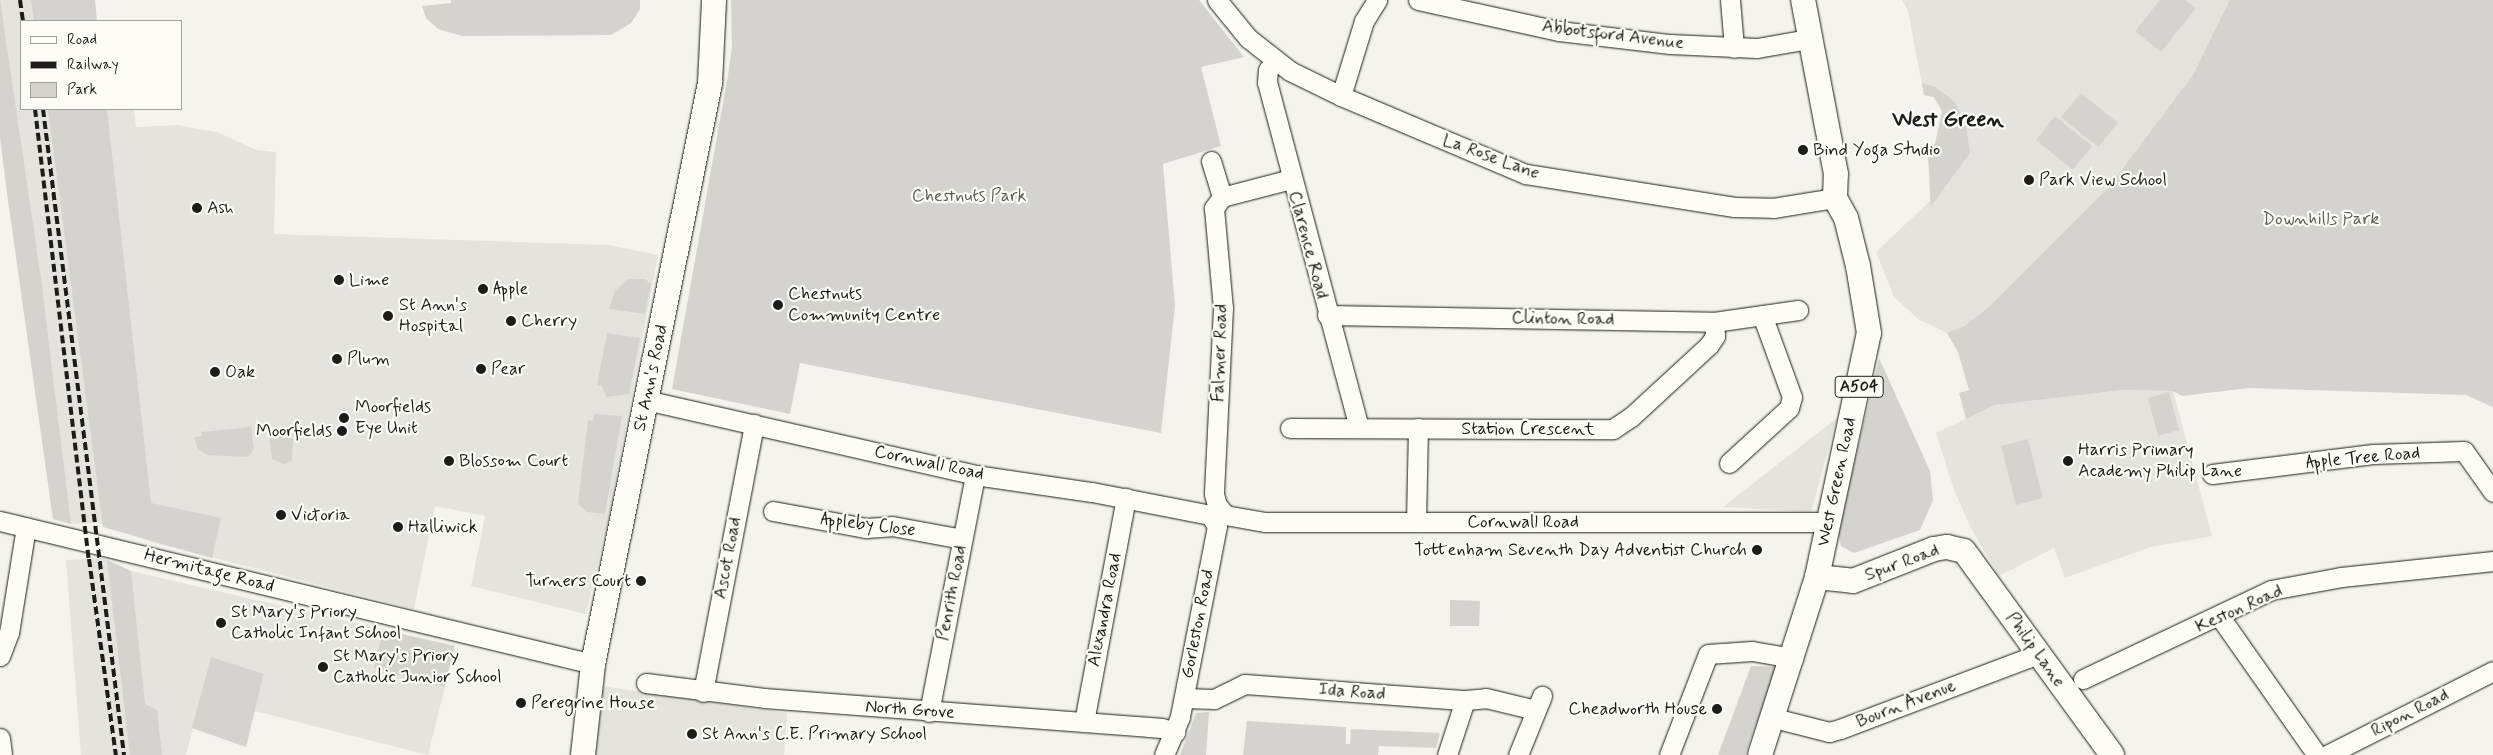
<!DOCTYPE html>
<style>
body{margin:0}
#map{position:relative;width:2493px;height:755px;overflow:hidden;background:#f4f3ee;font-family:Mynerve,sans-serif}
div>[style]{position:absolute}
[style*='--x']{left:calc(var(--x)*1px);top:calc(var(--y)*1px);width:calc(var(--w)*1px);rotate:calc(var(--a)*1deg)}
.built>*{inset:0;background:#e4e3de}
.green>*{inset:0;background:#d4d3cf}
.roads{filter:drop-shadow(0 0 1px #1c1c1c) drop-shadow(0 0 1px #1c1c1c)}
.minor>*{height:19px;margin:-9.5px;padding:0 9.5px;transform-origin:9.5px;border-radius:9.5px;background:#fdfcf7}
.major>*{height:24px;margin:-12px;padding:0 12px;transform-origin:12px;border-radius:12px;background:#fdfcf7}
.rail>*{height:4px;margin-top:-2px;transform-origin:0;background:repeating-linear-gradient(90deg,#1c1c1c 0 8px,transparent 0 12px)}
.dots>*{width:14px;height:14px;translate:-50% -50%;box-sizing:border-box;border:2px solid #fdfcf7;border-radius:50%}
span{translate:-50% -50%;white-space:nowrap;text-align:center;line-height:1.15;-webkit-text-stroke:4.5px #fdfcf7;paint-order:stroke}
.shield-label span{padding:1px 4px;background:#fdfcf7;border:1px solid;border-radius:4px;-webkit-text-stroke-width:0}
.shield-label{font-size:16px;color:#1c1c1c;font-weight:700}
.street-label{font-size:18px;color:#1c1c1c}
.poi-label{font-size:18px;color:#1c1c1c}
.left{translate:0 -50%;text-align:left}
.right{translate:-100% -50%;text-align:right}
.park-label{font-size:18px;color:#5c5c5b}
.district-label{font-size:22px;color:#1c1c1c;font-weight:700}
.legend{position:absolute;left:20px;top:20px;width:162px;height:90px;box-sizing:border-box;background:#fdfcf7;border:1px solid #a3a29f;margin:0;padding:6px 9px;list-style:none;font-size:15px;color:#1c1c1c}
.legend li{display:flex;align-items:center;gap:10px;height:25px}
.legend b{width:25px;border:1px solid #a3a29f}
</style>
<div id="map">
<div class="built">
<div style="clip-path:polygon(0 0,89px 0,96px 21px,21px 21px,21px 109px,134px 109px,136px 127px,177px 125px,199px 129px,217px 132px,256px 150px,276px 152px,274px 234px,609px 245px,658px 255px,609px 517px,586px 614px,471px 586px,485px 516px,435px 506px,414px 609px,155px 543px,98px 523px,71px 524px,53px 519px,0 137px)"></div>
<div style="clip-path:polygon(1902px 0,2251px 0,2206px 89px,1985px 320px,1947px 333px,1918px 319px,1894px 297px,1876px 252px,1930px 201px,1928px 151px,1935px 144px,1942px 111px,1934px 97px,1924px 95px,1908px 11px)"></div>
<div style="clip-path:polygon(2123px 390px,2173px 391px,2212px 536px,2150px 547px,2065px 578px,2054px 548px,1999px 576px,1972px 530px,1954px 490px,1936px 433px,1995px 405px)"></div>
<div style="clip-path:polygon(1837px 418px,1811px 512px,1723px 507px)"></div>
<div style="clip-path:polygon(101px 558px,131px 571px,455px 646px,428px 755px,255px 711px,264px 674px,211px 658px,186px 755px,81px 755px,66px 560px)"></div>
<div style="clip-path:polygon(602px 686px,787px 713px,784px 755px,596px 755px)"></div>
</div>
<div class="green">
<div style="clip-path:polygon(0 0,41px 279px,71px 524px,53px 519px,6px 186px,0 137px)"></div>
<div style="clip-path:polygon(31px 0,95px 0,97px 21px,34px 21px)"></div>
<div style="clip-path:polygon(451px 0,640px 0,640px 9px,631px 23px,611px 35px,462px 36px,438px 29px,426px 18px,422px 6px,451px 3px)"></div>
<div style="clip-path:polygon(731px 0,1199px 0,1244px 57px,1201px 67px,1221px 146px,1163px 164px,1175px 306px,1161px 433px,800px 363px,790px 414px,672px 389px,728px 75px,732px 48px)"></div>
<div style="clip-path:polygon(2160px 0,2185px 0,2196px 8px,2161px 52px,2135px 31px)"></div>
<div style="clip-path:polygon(2230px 0,2493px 0,2493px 407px,2466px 395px,2249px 388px,2182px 396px,2173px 391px,2123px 390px,1995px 405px,1966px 419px,1959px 393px,1969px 390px,1958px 352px,1947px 333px,1965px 326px,1990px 306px,2109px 187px,2193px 75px)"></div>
<div style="clip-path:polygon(1922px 83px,1935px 87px,1955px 102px,1966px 126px,1970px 153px,1931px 206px,1928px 151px,1935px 144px,1942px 111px,1934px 97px,1924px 95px)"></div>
<div style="clip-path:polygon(2081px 93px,2118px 123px,2098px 147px,2061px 117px)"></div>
<div style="clip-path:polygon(48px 109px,107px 109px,151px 503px,221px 518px,212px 558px,103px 527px)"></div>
<div style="clip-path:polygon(2055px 116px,2092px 146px,2073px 170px,2036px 140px)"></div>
<div style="clip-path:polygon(628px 279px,645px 279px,651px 284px,645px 314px,609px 309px,615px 291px)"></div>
<div style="clip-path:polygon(607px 333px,640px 338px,629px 394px,606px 397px,602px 386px,597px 385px)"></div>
<div style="clip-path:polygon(1879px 358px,1930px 471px,1933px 500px,1920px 530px,1854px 553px,1841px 546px,1838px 532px)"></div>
<div style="clip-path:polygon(2169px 392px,2179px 430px,2158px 436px,2148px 398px)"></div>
<div style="clip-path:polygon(594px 414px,622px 416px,605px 514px,587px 512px,578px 504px,588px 420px,593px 421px)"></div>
<div style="clip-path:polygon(251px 427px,254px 449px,248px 457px,207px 455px,199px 450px,195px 441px,195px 437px,202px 436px,202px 432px)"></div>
<div style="clip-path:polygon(269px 435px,293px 439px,292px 460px,284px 464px,272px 459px)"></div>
<div style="clip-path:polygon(2028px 439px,2043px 498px,2016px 505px,2001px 446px)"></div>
<div style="clip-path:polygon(107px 560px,131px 571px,145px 704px,157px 710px,162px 755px,130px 755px)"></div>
<div style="clip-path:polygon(1450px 600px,1480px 601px,1479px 626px,1450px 626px)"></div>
<div style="clip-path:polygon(383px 630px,455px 646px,444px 687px,374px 668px)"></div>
<div style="clip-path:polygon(211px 657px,264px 674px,246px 747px,192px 728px)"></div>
<div style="clip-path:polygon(1751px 666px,1777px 667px,1745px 755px,1718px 755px)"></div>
<div style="clip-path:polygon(1209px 712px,1206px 755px,1180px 755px,1196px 713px)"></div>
<div style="clip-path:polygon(1247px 721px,1346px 727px,1346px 744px,1350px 744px,1351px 729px,1440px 733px,1436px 748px,1379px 746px,1378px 755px,1243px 755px)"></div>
</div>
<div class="roads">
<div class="minor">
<div style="--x:1217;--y:0;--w:49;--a:50.8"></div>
<div style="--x:1248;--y:38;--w:53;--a:38.2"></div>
<div style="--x:1290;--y:71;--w:57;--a:26.1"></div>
<div style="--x:1341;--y:96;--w:201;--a:22.9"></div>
<div style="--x:1526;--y:174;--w:211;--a:9"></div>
<div style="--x:1734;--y:207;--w:39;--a:1"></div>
<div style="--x:1773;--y:208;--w:63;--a:-9.2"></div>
<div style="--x:1418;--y:0;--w:144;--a:12.4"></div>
<div style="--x:1559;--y:31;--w:112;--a:6.7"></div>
<div style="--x:1670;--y:44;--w:87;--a:2.6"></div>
<div style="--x:1757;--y:48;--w:53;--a:-9.8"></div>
<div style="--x:1730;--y:0;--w:48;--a:85.2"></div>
<div style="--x:1275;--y:61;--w:11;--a:128"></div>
<div style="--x:1268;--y:70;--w:12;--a:95"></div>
<div style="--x:1267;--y:82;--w:358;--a:75.1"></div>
<div style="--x:1341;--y:96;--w:78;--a:-73"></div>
<div style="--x:1364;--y:21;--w:25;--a:-58"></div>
<div style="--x:1211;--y:161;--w:38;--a:73"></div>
<div style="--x:1291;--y:179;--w:71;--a:165.4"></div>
<div style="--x:1222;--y:197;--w:14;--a:126"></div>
<div style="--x:1214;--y:208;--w:100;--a:84.9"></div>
<div style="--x:1223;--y:308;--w:186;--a:92.8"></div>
<div style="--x:1214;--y:494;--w:11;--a:75"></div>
<div style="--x:1217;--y:505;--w:13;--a:51"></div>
<div style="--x:1225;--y:515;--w:41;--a:9.9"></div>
<div style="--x:1265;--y:522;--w:562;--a:0"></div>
<div style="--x:1327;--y:315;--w:387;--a:1"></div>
<div style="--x:1714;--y:322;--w:85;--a:-8.1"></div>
<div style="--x:646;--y:400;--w:337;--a:12.8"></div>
<div style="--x:975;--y:475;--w:118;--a:8.3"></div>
<div style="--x:1092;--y:492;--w:120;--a:11"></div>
<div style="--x:1210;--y:515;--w:13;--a:58"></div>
<div style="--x:1217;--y:526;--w:195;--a:101"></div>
<div style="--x:1180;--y:717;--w:41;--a:112.8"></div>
<div style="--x:1290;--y:428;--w:323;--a:0.2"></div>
<div style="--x:1613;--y:429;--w:22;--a:-34"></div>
<div style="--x:1631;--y:417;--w:106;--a:-42.7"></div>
<div style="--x:1709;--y:345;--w:11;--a:-56"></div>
<div style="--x:1715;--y:336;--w:14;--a:-94"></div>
<div style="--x:1729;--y:463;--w:81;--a:-42.5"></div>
<div style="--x:1789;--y:408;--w:11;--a:-75"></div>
<div style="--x:1792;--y:397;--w:87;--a:-110.1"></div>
<div style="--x:2212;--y:474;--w:162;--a:-7.1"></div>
<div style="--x:2373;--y:454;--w:91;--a:-1.9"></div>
<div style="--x:2464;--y:451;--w:50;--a:54.7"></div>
<div style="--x:773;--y:511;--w:95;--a:10.4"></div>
<div style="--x:866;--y:528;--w:26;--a:-4"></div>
<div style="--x:892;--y:526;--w:71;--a:10.5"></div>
<div style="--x:0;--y:521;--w:610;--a:13.56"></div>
<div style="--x:1416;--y:522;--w:94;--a:-88.8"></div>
<div style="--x:2220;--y:617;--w:169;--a:54.9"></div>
<div style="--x:0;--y:656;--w:25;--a:-69"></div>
<div style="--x:9;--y:633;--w:107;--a:-80.9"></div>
<div style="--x:2083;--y:679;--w:208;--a:-25.3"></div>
<div style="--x:2271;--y:590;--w:71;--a:-10.5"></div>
<div style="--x:2341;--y:577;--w:153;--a:-6"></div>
<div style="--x:646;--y:683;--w:119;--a:7.2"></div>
<div style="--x:764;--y:698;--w:399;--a:4.3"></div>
<div style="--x:1162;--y:728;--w:14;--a:17"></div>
<div style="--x:703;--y:692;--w:273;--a:-79.2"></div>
<div style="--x:1184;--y:698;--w:30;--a:2"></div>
<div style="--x:1214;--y:699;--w:34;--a:-26"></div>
<div style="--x:1245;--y:684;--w:221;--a:4.2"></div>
<div style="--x:1465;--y:700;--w:58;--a:108.1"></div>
<div style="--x:1465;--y:700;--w:21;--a:-5"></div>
<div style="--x:1486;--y:698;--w:51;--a:13.5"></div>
<div style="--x:929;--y:712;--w:241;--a:-79"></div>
<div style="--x:1774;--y:718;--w:57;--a:14.3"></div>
<div style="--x:1829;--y:732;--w:11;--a:-15"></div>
<div style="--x:1840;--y:729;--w:201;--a:-20.7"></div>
<div style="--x:2028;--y:658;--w:9;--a:-49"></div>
<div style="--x:1084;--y:722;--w:228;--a:-79.4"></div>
<div style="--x:0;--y:738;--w:17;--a:83"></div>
<div style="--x:1518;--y:755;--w:64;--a:-67.9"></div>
<div style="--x:1669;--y:755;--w:108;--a:-68.9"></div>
<div style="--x:1708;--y:654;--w:44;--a:-3.9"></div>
<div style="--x:1752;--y:651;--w:42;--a:9.7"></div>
<div style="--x:2327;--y:755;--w:186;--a:-26.8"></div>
</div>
<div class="major">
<div style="--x:1817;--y:577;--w:36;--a:6"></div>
<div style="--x:1853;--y:581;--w:87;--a:-21.6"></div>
<div style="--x:1934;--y:549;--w:13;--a:-9"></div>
<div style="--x:1947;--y:547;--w:17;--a:13"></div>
<div style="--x:1964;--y:551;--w:252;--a:54"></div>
<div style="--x:583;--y:755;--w:92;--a:-83.7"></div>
<div style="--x:593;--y:664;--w:593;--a:-78.61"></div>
<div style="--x:710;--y:83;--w:83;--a:-87.2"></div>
<div style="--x:1760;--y:755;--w:187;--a:-72.2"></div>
<div style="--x:1817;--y:577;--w:249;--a:-78"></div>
<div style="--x:1869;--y:333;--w:68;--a:-99.3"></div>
<div style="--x:1858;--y:266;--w:49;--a:-104"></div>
<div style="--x:1846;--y:218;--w:23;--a:-119"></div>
<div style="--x:1835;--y:198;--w:24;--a:-88"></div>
<div style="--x:1836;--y:174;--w:177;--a:-100.7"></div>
</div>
</div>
<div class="rail">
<div style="--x:20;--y:0;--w:21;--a:82"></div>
<div style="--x:35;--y:109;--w:453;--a:83.2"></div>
<div style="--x:89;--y:559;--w:198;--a:82.2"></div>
<div style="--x:43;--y:109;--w:651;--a:82.85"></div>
</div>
<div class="dots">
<div style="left:1803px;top:150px;background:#1c1c1c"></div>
<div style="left:2029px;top:180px;background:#1c1c1c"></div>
<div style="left:197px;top:208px;background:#1c1c1c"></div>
<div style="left:339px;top:280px;background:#1c1c1c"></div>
<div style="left:483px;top:289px;background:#1c1c1c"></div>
<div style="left:778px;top:305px;background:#1c1c1c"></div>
<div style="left:388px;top:316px;background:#1c1c1c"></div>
<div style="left:511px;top:321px;background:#1c1c1c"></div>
<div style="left:337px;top:359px;background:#1c1c1c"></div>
<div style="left:481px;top:369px;background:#1c1c1c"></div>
<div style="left:215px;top:372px;background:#1c1c1c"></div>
<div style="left:344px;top:418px;background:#1c1c1c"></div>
<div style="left:342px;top:431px;background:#1c1c1c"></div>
<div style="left:449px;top:461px;background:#1c1c1c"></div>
<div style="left:2068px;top:461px;background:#1c1c1c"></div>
<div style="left:281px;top:515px;background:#1c1c1c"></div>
<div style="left:398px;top:527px;background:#1c1c1c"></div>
<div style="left:1757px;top:550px;background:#1c1c1c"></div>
<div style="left:641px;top:581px;background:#1c1c1c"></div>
<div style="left:221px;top:623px;background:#1c1c1c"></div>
<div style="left:323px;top:667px;background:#1c1c1c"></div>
<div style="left:521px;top:703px;background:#1c1c1c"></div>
<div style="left:1717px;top:709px;background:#1c1c1c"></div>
<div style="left:692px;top:734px;background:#1c1c1c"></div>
</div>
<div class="shield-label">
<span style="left:1859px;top:387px">A504</span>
</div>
<div class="street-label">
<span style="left:1613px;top:35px;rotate:7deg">Abbotsford Avenue</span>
<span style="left:1491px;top:157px;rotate:20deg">La Rose Lane</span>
<span style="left:1308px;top:245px;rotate:75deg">Clarence Road</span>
<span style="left:1563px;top:319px;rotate:1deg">Clinton Road</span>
<span style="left:1220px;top:353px;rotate:-88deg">Falmer Road</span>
<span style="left:651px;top:378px;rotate:-78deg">St Ann's Road</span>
<span style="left:1528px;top:429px">Station Crescent</span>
<span style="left:2363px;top:458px;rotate:-5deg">Apple Tree Road</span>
<span style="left:929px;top:463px;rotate:12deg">Cornwall Road</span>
<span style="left:1837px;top:482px;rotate:-78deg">West Green Road</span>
<span style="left:1523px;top:522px">Cornwall Road</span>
<span style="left:868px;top:525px;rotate:7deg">Appleby Close</span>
<span style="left:728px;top:558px;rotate:-79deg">Ascot Road</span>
<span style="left:1902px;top:563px;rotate:-20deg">Spur Road</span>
<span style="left:209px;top:571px;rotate:14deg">Hermitage Road</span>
<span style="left:952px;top:593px;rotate:-79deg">Penrith Road</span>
<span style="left:2239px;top:609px;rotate:-24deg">Keston Road</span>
<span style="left:1105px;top:610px;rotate:-79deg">Alexandra Road</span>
<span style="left:1198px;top:624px;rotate:-79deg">Gorleston Road</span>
<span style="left:2035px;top:650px;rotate:54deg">Philip Lane</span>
<span style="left:1352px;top:692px;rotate:4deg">Ida Road</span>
<span style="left:1906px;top:704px;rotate:-21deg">Bourn Avenue</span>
<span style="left:910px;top:710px;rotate:4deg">North Grove</span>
<span style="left:2410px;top:713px;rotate:-27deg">Ripon Road</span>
</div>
<div class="poi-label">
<span class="left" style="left:1813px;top:150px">Bind Yoga Studio</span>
<span class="left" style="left:2039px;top:180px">Park View School</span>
<span class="left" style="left:207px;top:208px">Ash</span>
<span class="left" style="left:349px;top:280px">Lime</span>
<span class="left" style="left:493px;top:289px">Apple</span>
<span class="left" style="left:788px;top:305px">Chestnuts<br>Community Centre</span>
<span class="left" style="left:399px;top:316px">St Ann's<br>Hospital</span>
<span class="left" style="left:521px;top:321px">Cherry</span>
<span class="left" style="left:347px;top:359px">Plum</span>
<span class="left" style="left:491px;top:369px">Pear</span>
<span class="left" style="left:225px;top:372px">Oak</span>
<span class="left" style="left:355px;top:418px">Moorfields<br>Eye Unit</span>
<span class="right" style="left:332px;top:431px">Moorfields</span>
<span class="left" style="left:2078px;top:461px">Harris Primary<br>Academy Philip Lane</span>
<span class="left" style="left:459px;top:461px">Blossom Court</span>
<span class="left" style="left:291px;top:515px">Victoria</span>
<span class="left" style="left:408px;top:527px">Halliwick</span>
<span class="right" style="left:1747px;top:550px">Tottenham Seventh Day Adventist Church</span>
<span class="right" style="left:631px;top:581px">Turners Court</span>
<span class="left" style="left:231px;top:623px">St Mary's Priory<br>Catholic Infant School</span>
<span class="left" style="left:333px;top:667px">St Mary's Priory<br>Catholic Junior School</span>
<span class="left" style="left:531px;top:703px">Peregrine House</span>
<span class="right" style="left:1707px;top:709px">Cheadworth House</span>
<span class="left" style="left:702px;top:734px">St Ann's C.E. Primary School</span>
</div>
<div class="park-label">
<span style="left:969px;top:196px">Chestnuts Park</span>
<span style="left:2321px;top:219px">Downhills Park</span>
</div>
<div class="district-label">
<span style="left:1948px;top:121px">West Green</span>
</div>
<ul class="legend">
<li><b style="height:6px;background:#fdfcf7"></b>Road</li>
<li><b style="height:6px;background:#1c1c1c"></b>Railway</li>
<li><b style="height:14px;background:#d4d3cf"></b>Park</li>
</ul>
</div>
